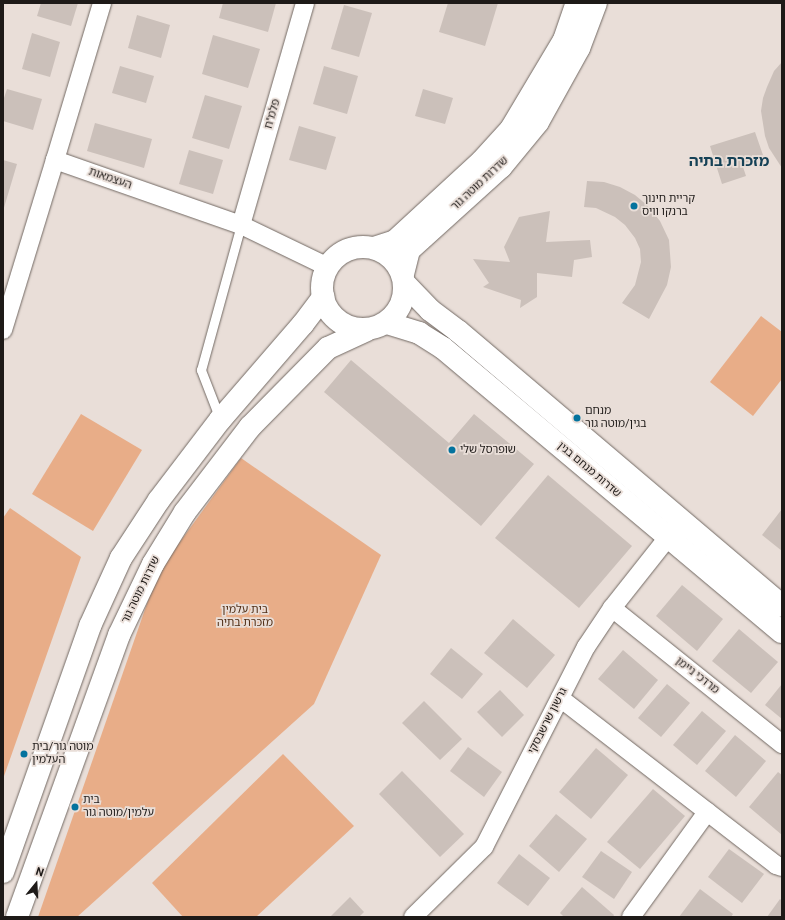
<!DOCTYPE html>
<meta charset="utf-8">
<style>
body{margin:0}
#map{position:relative;width:785px;height:920px;overflow:hidden;background:#e9ded8;font-family:Roboto,"Noto Sans Hebrew",sans-serif}
div>[style]{position:absolute}
[style*='--x']{left:calc(var(--x)*1px);top:calc(var(--y)*1px);width:calc(var(--w)*1px);rotate:calc(var(--a)*1deg)}
.green>*{inset:0;background:#e8ad88}
.building>*{inset:0;background:#cbc0ba}
.roads{filter:drop-shadow(0 0 1px #726963) drop-shadow(0 0 1px #726963)}
.service>*{height:9px;margin:-4.5px;padding:0 4.5px;transform-origin:4.5px;border-radius:4.5px;background:#fff}
.minor>*{height:18px;margin:-9px;padding:0 9px;transform-origin:9px;border-radius:9px;background:#fff}
.tertiary>*{height:22px;margin:-11px;padding:0 11px;transform-origin:11px;border-radius:11px;background:#fff}
.tertiary>.ring{margin:-11px;padding:0;box-sizing:content-box;background:none;border:22px solid #fff;border-radius:50%}
.dots>*{width:11px;height:11px;translate:-50% -50%;box-sizing:border-box;border:2px solid #e9ded8;border-radius:50%}
span{translate:-50% -50%;white-space:nowrap;text-align:center;line-height:1.15;-webkit-text-stroke:3.5px #e9ded8;paint-order:stroke}
.street-label{font-size:11px;color:#1e1a18}
.poi-label{font-size:11px;color:#1e1a18}
.left{translate:0 -50%;text-align:left}
.park-label{font-size:11px;color:#4f2c13}
.district-label{font-size:15px;color:#154156;font-weight:700}
.frame{position:absolute;inset:0;border:4px solid #1e1a18;pointer-events:none}
.north{position:absolute;left:16px;top:864px;width:40px;height:40px;-webkit-text-stroke:3px #e9ded8;paint-order:stroke;rotate:18deg;font-size:11px;font-weight:700;line-height:16px;text-align:center;color:#1e1a18}
.north::after{content:'';display:block;margin:auto;width:14px;height:18px;background:#1e1a18;clip-path:polygon(50% 0,100% 100%,50% 72%,0 100%)}
</style>
<div id="map">
<div class="green">
<div style="clip-path:polygon(761px 316px,782px 332px,782px 379px,753px 416px,710px 382px)"></div>
<div style="clip-path:polygon(81px 414px,142px 450px,93px 531px,32px 494px)"></div>
<div style="clip-path:polygon(241px 458px,381px 555px,314px 704px,77px 917px,38px 917px,158px 572px)"></div>
<div style="clip-path:polygon(10px 508px,81px 557px,3px 779px,3px 518px)"></div>
<div style="clip-path:polygon(283px 754px,354px 826px,256px 917px,183px 917px,152px 883px)"></div>
</div>
<div class="building">
<div style="clip-path:polygon(41px 3px,78px 3px,71px 26px,37px 16px)"></div>
<div style="clip-path:polygon(223px 3px,276px 3px,268px 32px,219px 18px)"></div>
<div style="clip-path:polygon(448px 3px,498px 3px,485px 46px,439px 32px)"></div>
<div style="clip-path:polygon(344px 5px,372px 13px,359px 57px,331px 49px)"></div>
<div style="clip-path:polygon(137px 15px,170px 25px,161px 58px,128px 48px)"></div>
<div style="clip-path:polygon(32px 33px,60px 42px,50px 77px,22px 69px)"></div>
<div style="clip-path:polygon(213px 35px,260px 49px,248px 88px,202px 74px)"></div>
<div style="clip-path:polygon(782px 62px,782px 168px,769px 148px,765px 136px,761px 111px,763px 98px,767px 87px,774px 71px)"></div>
<div style="clip-path:polygon(120px 66px,154px 76px,146px 103px,112px 93px)"></div>
<div style="clip-path:polygon(324px 66px,358px 76px,347px 114px,313px 104px)"></div>
<div style="clip-path:polygon(7px 89px,42px 99px,33px 130px,3px 121px,3px 101px)"></div>
<div style="clip-path:polygon(423px 89px,453px 98px,445px 124px,415px 116px)"></div>
<div style="clip-path:polygon(205px 95px,242px 106px,229px 149px,192px 138px)"></div>
<div style="clip-path:polygon(95px 123px,152px 139px,144px 168px,87px 151px)"></div>
<div style="clip-path:polygon(299px 126px,336px 137px,326px 170px,289px 160px)"></div>
<div style="clip-path:polygon(755px 132px,764px 158px,742px 164px,746px 176px,722px 184px,710px 146px)"></div>
<div style="clip-path:polygon(189px 150px,223px 160px,213px 194px,179px 184px)"></div>
<div style="clip-path:polygon(3px 160px,17px 164px,3px 211px)"></div>
<div style="clip-path:polygon(587px 181px,604px 182px,620px 187px,635px 195px,648px 206px,660px 221px,669px 240px,671px 267px,667px 285px,649px 319px,622px 303px,635px 285px,641px 262px,640px 249px,635px 238px,625px 225px,615px 217px,596px 208px,584px 207px)"></div>
<div style="clip-path:polygon(550px 211px,546px 242px,590px 240px,592px 257px,574px 260px,572px 277px,537px 273px,537px 297px,520px 308px,521px 300px,483px 287px,489px 283px,473px 259px,510px 262px,504px 247px,519px 217px)"></div>
<div style="clip-path:polygon(351px 360px,449px 443px,474px 414px,534px 464px,481px 526px,324px 392px)"></div>
<div style="clip-path:polygon(548px 475px,632px 546px,579px 608px,495px 538px)"></div>
<div style="clip-path:polygon(782px 509px,782px 551px,762px 535px)"></div>
<div style="clip-path:polygon(682px 585px,723px 619px,697px 651px,656px 616px)"></div>
<div style="clip-path:polygon(513px 619px,555px 655px,527px 688px,484px 653px)"></div>
<div style="clip-path:polygon(739px 629px,778px 662px,751px 693px,712px 661px)"></div>
<div style="clip-path:polygon(451px 648px,483px 674px,462px 699px,430px 674px)"></div>
<div style="clip-path:polygon(623px 650px,658px 680px,634px 709px,598px 679px)"></div>
<div style="clip-path:polygon(667px 684px,690px 703px,661px 737px,638px 718px)"></div>
<div style="clip-path:polygon(782px 684px,782px 719px,765px 705px)"></div>
<div style="clip-path:polygon(500px 690px,524px 715px,502px 737px,477px 712px)"></div>
<div style="clip-path:polygon(424px 701px,462px 739px,440px 760px,402px 723px)"></div>
<div style="clip-path:polygon(702px 711px,726px 731px,697px 765px,673px 745px)"></div>
<div style="clip-path:polygon(735px 735px,766px 761px,736px 797px,705px 771px)"></div>
<div style="clip-path:polygon(468px 747px,502px 772px,484px 797px,450px 771px)"></div>
<div style="clip-path:polygon(596px 748px,628px 775px,591px 819px,559px 792px)"></div>
<div style="clip-path:polygon(402px 771px,464px 834px,440px 857px,379px 794px)"></div>
<div style="clip-path:polygon(778px 772px,782px 775px,782px 835px,749px 807px)"></div>
<div style="clip-path:polygon(653px 789px,685px 816px,640px 869px,607px 842px)"></div>
<div style="clip-path:polygon(556px 814px,587px 839px,559px 872px,529px 846px)"></div>
<div style="clip-path:polygon(729px 849px,764px 874px,742px 903px,708px 877px)"></div>
<div style="clip-path:polygon(601px 851px,632px 872px,614px 899px,582px 877px)"></div>
<div style="clip-path:polygon(519px 854px,550px 878px,528px 906px,497px 883px)"></div>
<div style="clip-path:polygon(582px 887px,614px 915px,613px 917px,564px 917px,560px 913px)"></div>
<div style="clip-path:polygon(700px 889px,733px 914px,731px 917px,679px 917px)"></div>
<div style="clip-path:polygon(350px 897px,364px 912px,359px 917px,330px 917px)"></div>
<div style="clip-path:polygon(780px 899px,782px 901px,782px 917px,767px 917px)"></div>
</div>
<div class="roads">
<div class="service">
<div style="--x:220;--y:419;--w:53;--a:-111.2"></div>
<div style="--x:201;--y:370;--w:150;--a:-74.6"></div>
</div>
<div class="minor">
<div style="--x:55;--y:160;--w:164;--a:-73.3"></div>
<div style="--x:241;--y:225;--w:231;--a:-73.9"></div>
<div style="--x:3;--y:330;--w:178;--a:-73"></div>
<div style="--x:55;--y:160;--w:197;--a:19.3"></div>
<div style="--x:241;--y:225;--w:97;--a:25.8"></div>
<div style="--x:612;--y:608;--w:218;--a:38.7"></div>
<div style="--x:560;--y:698;--w:273;--a:37.7"></div>
<div style="--x:776;--y:865;--w:6;--a:18"></div>
<div style="--x:413;--y:917;--w:100;--a:-44.6"></div>
<div style="--x:484;--y:847;--w:225;--a:-63"></div>
<div style="--x:586;--y:647;--w:47;--a:-56.3"></div>
<div style="--x:612;--y:608;--w:105;--a:-51.6"></div>
<div style="--x:631;--y:917;--w:130;--a:-54.1"></div>
</div>
<div class="tertiary">
<div class="ring" style="left:322px;top:247px;width:60px;height:60px"></div>
<div style="--x:374;--y:248;--w:22;--a:-18"></div>
<div style="--x:395;--y:241;--w:118;--a:-42.6"></div>
<div style="--x:482;--y:161;--w:43;--a:-47.8"></div>
<div style="--x:511;--y:129;--w:104;--a:-59.2"></div>
<div style="--x:564;--y:40;--w:39;--a:-71"></div>
<div style="--x:403;--y:274;--w:25;--a:-76"></div>
<div style="--x:409;--y:250;--w:124;--a:-42.1"></div>
<div style="--x:501;--y:167;--w:58;--a:-50.6"></div>
<div style="--x:538;--y:122;--w:85;--a:-61"></div>
<div style="--x:579;--y:48;--w:48;--a:-69.3"></div>
<div style="--x:405;--y:284;--w:36;--a:46"></div>
<div style="--x:430;--y:310;--w:35;--a:37"></div>
<div style="--x:458;--y:331;--w:425;--a:40.3"></div>
<div style="--x:387;--y:323;--w:34;--a:17"></div>
<div style="--x:419;--y:333;--w:28;--a:32"></div>
<div style="--x:443;--y:348;--w:442;--a:40"></div>
<div style="--x:3;--y:872;--w:261;--a:-70.5"></div>
<div style="--x:90;--y:626;--w:75;--a:-65.5"></div>
<div style="--x:121;--y:558;--w:69;--a:-56.8"></div>
<div style="--x:159;--y:500;--w:101;--a:-52.7"></div>
<div style="--x:220;--y:420;--w:127;--a:-49.2"></div>
<div style="--x:303;--y:324;--w:34;--a:-53"></div>
<div style="--x:17;--y:917;--w:300;--a:-70.1"></div>
<div style="--x:119;--y:635;--w:79;--a:-64.4"></div>
<div style="--x:153;--y:564;--w:61;--a:-58.4"></div>
<div style="--x:185;--y:512;--w:107;--a:-52.6"></div>
<div style="--x:250;--y:427;--w:111;--a:-45.4"></div>
<div style="--x:328;--y:348;--w:43;--a:-24.8"></div>
</div>
</div>
<div class="dots">
<div style="left:634px;top:206px;background:#03739e"></div>
<div style="left:577px;top:418px;background:#03739e"></div>
<div style="left:452px;top:450px;background:#03739e"></div>
<div style="left:24px;top:754px;background:#03739e"></div>
<div style="left:75px;top:807px;background:#03739e"></div>
</div>
<div class="street-label">
<span style="left:273px;top:114px;rotate:-74deg">פלמ"ח</span>
<span style="left:110px;top:179px;rotate:19deg">העצמאות</span>
<span style="left:480px;top:184px;rotate:-43deg">שדרות מוטה גור</span>
<span style="left:589px;top:470px;rotate:40deg">שדרות מנחם בגין</span>
<span style="left:141px;top:590px;rotate:-64deg">שדרות מוטה גור</span>
<span style="left:697px;top:676px;rotate:38deg">מרדכי ניימן</span>
<span style="left:548px;top:721px;rotate:-63deg">גרשון שרשבסקי</span>
</div>
<div class="poi-label">
<span class="left" style="left:642px;top:206px">קריית חינוך<br>ברנקו וויס</span>
<span class="left" style="left:585px;top:418px">מנחם<br>בגין/מוטה גור</span>
<span class="left" style="left:460px;top:450px">שופרסל שלי</span>
<span class="left" style="left:32px;top:754px">מוטה גור/בית<br>העלמין</span>
<span class="left" style="left:83px;top:807px">בית<br>עלמין/מוטה גור</span>
</div>
<div class="park-label">
<span style="left:245px;top:617px">בית עלמין<br>מזכרת בתיה</span>
</div>
<div class="district-label">
<span style="left:729px;top:162px">מזכרת בתיה</span>
</div>
<div class="frame"></div>
<div class="north">N</div>
</div>
